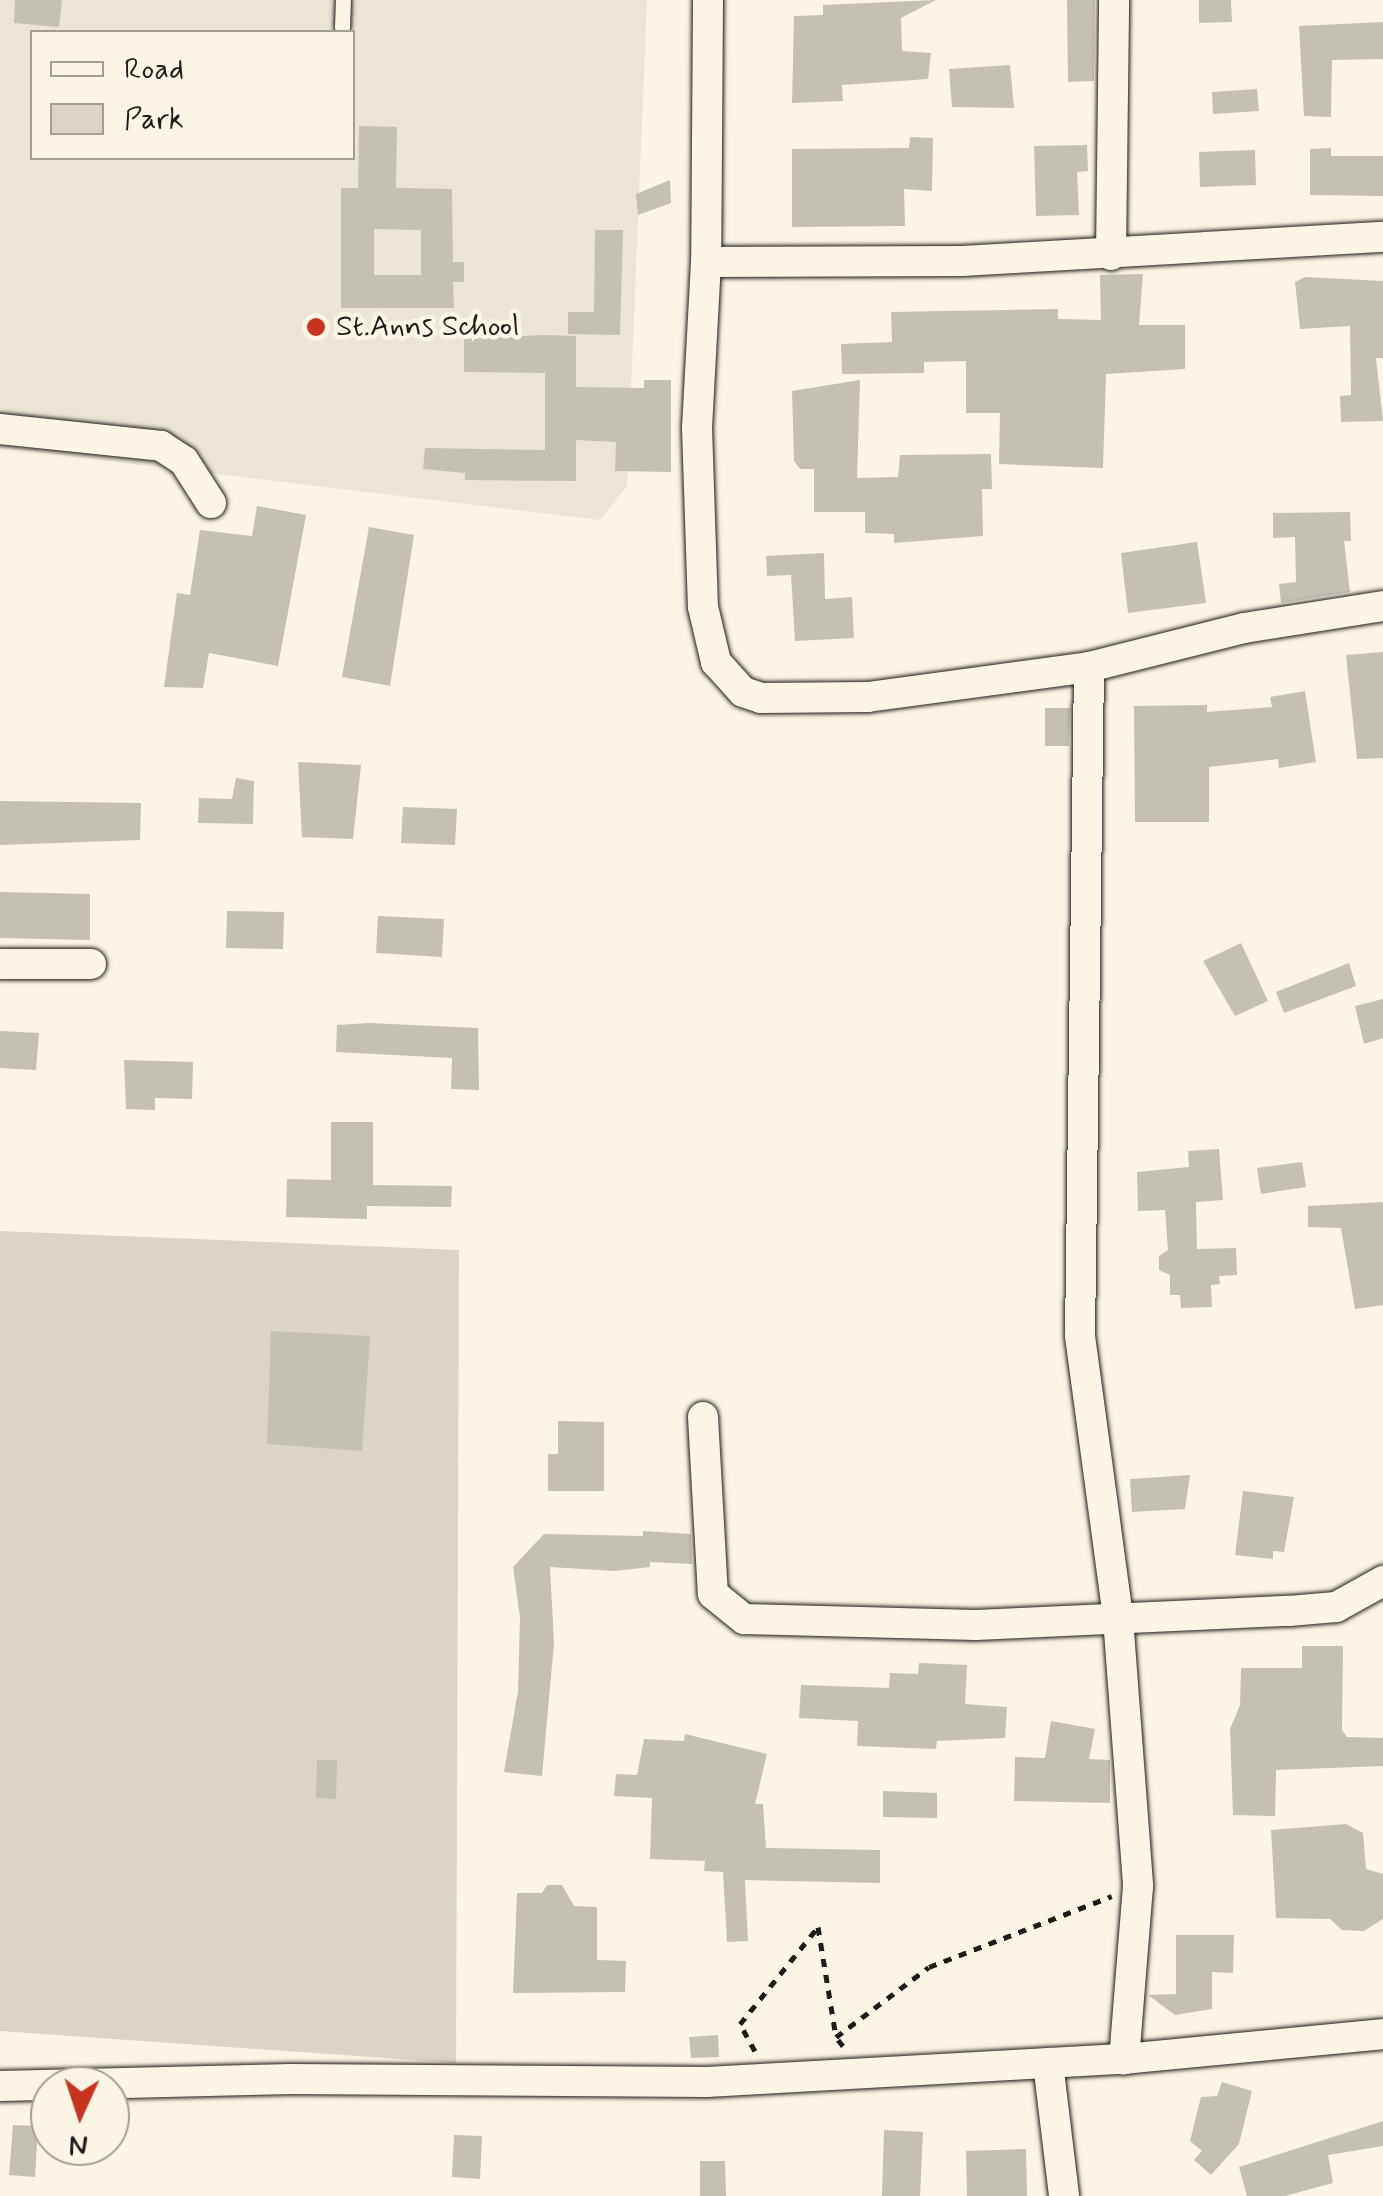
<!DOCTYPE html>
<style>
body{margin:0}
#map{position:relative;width:1383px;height:2196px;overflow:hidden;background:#fcf5e5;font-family:Mynerve,sans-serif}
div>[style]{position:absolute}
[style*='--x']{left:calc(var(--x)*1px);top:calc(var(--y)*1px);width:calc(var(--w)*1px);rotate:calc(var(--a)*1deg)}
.built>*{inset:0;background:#ebe5d6}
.green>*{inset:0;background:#dbd5c8}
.building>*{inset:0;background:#c4c0b3}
.path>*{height:5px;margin-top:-2.5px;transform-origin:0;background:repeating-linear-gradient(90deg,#1c1c1c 0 8px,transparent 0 16px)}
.roads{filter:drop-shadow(0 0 2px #1c1c1c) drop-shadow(0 0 2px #1c1c1c)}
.service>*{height:15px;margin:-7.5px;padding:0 7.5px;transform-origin:7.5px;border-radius:7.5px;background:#fcf5e5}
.minor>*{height:30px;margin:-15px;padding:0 15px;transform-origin:15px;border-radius:15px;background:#fcf5e5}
.dots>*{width:28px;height:28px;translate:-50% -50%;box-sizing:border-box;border:5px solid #fcf5e5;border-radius:50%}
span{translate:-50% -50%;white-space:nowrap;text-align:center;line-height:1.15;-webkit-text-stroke:9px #fcf5e5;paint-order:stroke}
.poi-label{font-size:30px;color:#1c1c1c}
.left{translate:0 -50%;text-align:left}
.legend{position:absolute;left:30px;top:30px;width:325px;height:130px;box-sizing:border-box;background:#fcf5e5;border:2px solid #a29e95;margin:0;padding:12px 18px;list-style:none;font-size:30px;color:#1c1c1c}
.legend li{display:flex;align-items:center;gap:20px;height:50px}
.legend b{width:50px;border:2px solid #a29e95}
.north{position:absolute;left:30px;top:2066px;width:100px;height:100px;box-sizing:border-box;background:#fcf5e5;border:2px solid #a29e95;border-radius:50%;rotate:183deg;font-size:28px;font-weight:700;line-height:40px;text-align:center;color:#1c1c1c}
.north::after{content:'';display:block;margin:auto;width:35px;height:45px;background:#c8321e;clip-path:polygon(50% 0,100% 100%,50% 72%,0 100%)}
</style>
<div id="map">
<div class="built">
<div style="clip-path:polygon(evenodd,0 0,647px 0,627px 486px,600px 520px,0 448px,0 0,32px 32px,352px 32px,352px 158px,32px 158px,32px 32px)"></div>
</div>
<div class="green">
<div style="clip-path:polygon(0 1231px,459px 1250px,456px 2063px,0 2031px)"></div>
</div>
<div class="building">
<div style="clip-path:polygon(15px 0,62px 0,59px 27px,14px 23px)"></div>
<div style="clip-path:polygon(936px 0,901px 18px,902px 51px,931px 53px,928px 79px,842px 85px,843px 101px,792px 103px,794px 16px,823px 15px,823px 5px)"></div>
<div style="clip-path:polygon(1067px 0,1095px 0,1094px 81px,1068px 82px)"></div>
<div style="clip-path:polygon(1199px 0,1231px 0,1232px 22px,1199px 23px)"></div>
<div style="clip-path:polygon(1383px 22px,1383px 59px,1332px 60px,1331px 117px,1304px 116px,1299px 26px)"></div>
<div style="clip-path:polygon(1010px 65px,1014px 108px,952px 107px,949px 69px)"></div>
<div style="clip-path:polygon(1257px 89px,1259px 111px,1213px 114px,1212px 92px)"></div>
<div style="clip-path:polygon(evenodd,359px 126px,397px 127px,396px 188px,452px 189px,453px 262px,464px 262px,464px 282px,453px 282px,454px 308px,341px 308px,341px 188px,358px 188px,359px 126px,374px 229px,421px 230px,421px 275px,374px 275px,374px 229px)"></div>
<div style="clip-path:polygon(910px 137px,933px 138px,932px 191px,904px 189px,905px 226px,792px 227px,792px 149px,909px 148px)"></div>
<div style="clip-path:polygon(1087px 145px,1088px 171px,1077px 172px,1079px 215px,1036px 216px,1034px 146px)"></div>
<div style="clip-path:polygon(1331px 148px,1331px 156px,1383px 156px,1383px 196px,1310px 195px,1310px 149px)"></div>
<div style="clip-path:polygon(1255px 150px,1256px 185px,1200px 187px,1199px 152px)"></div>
<div style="clip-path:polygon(670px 180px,671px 203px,638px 215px,636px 194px)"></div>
<div style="clip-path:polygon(595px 230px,623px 230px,620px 335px,568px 334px,568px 312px,594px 312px)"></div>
<div style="clip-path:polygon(1143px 274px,1139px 325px,1185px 325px,1185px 369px,1106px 374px,1103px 468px,999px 464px,1000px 413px,966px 413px,966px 361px,924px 362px,924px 373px,842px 374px,841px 344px,892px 342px,891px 312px,1058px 309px,1058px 319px,1101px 320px,1100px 275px)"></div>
<div style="clip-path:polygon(1305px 277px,1383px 281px,1383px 358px,1376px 358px,1383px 421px,1341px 422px,1340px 396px,1351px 395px,1350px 326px,1300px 329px,1295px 282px)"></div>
<div style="clip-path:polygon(544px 335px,576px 336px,576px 387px,644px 388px,644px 380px,671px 380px,671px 472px,615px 471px,616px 442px,576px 440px,576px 481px,465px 480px,465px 473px,423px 469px,425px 448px,545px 450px,545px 373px,464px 372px,464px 339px)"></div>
<div style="clip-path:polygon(860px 380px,857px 478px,898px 477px,900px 455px,991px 454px,992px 489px,982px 489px,983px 536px,894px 543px,894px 534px,865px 533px,865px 512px,814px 512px,814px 469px,800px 469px,794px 461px,792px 391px)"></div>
<div style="clip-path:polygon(257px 506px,306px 515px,278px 666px,209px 653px,203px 688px,164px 687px,177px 593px,190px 595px,200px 530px,252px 536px)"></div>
<div style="clip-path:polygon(1350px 512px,1351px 541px,1344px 541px,1350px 592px,1281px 603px,1279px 584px,1296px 582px,1295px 537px,1273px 538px,1273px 513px)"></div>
<div style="clip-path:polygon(369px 527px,414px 535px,390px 686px,342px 677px)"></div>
<div style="clip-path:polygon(1197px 542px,1206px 603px,1128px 613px,1121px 553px)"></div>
<div style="clip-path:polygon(824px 553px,825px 599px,852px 597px,854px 638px,795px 641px,791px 575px,767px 576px,766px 556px)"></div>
<div style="clip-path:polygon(1383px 652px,1383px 758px,1357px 759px,1346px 655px)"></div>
<div style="clip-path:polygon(1305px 691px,1316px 762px,1279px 768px,1278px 759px,1209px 767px,1209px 822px,1135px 822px,1134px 706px,1207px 705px,1207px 712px,1272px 707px,1270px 697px)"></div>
<div style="clip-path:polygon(1045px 708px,1070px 708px,1069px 746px,1045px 746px)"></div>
<div style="clip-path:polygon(298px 762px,361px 765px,353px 839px,302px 837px)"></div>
<div style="clip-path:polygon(236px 778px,254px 781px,253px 824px,198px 823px,199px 798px,232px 799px)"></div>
<div style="clip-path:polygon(0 801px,141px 803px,140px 840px,0 845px)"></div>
<div style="clip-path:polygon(403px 807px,457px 809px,455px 845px,401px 843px)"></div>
<div style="clip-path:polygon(0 892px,90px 894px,90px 940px,0 938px)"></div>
<div style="clip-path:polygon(227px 911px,284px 912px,283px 949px,226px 948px)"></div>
<div style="clip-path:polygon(378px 916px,444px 919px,442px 957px,376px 953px)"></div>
<div style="clip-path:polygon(1241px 943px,1268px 1001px,1235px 1016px,1203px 961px)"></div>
<div style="clip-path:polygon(1349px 963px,1356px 986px,1284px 1013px,1276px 992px)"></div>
<div style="clip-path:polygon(1383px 999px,1383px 1038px,1364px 1044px,1355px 1006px)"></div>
<div style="clip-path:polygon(369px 1023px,478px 1028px,479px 1090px,451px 1089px,452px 1058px,336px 1052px,337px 1025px)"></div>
<div style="clip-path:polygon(0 1031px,39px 1033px,36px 1070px,0 1068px)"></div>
<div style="clip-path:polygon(124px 1060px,193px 1062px,192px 1099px,155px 1098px,155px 1110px,126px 1109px)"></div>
<div style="clip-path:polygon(331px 1122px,373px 1122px,373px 1185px,452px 1186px,451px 1207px,367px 1206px,367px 1219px,286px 1217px,287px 1179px,331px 1180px)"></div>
<div style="clip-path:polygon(1219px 1149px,1223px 1200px,1196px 1202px,1197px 1249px,1236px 1248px,1237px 1275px,1219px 1276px,1220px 1284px,1211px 1285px,1212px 1307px,1181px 1308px,1180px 1295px,1170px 1295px,1170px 1275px,1159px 1270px,1159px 1256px,1168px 1250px,1165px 1210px,1138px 1211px,1137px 1172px,1189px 1167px,1188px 1151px)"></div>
<div style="clip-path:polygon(1302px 1162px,1306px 1187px,1261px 1194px,1257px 1168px)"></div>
<div style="clip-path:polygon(1383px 1202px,1383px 1305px,1355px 1309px,1341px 1228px,1308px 1227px,1308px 1206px)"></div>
<div style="clip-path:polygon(271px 1331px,370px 1336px,362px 1451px,267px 1444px)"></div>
<div style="clip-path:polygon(558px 1421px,604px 1422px,604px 1491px,548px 1491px,548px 1454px,558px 1454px)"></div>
<div style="clip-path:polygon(1190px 1475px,1185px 1509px,1132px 1512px,1130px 1479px)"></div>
<div style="clip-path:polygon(1243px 1491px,1294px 1497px,1284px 1552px,1273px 1551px,1273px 1559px,1235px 1555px)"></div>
<div style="clip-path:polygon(643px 1531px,691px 1534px,692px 1564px,650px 1562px,650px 1567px,615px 1571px,550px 1567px,554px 1643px,542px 1776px,504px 1772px,518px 1691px,520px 1617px,513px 1567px,544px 1534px,643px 1536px)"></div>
<div style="clip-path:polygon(1302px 1646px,1343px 1646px,1342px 1730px,1347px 1737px,1383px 1738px,1383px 1766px,1276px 1770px,1275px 1816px,1233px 1815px,1230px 1729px,1240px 1705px,1241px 1668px,1302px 1668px)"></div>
<div style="clip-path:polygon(919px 1663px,967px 1665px,965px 1704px,1007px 1707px,1005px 1738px,937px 1741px,936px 1749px,857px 1746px,858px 1721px,799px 1718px,801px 1685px,889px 1688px,890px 1673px,918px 1674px)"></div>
<div style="clip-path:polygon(1051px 1721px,1095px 1729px,1089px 1759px,1110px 1760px,1110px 1803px,1014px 1801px,1015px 1757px,1045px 1758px)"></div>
<div style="clip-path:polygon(685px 1734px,767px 1754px,755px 1804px,763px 1804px,766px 1848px,880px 1850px,880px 1883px,745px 1880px,748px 1941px,727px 1942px,723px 1872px,704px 1871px,705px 1861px,650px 1859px,652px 1798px,614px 1796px,616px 1774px,637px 1775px,644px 1739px,684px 1741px)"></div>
<div style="clip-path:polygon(317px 1760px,337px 1760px,336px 1799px,316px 1798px)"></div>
<div style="clip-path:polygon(883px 1791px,937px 1793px,937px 1818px,883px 1817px)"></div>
<div style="clip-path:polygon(1346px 1824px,1363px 1833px,1366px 1869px,1383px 1874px,1383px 1919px,1364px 1931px,1342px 1930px,1330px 1919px,1276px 1918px,1271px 1830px)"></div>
<div style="clip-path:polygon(547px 1885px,562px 1885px,574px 1906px,597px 1907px,597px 1960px,626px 1961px,625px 1992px,513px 1993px,517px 1893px,542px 1893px)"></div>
<div style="clip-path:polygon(1176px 1935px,1234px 1935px,1233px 1973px,1212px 1972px,1212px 2009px,1175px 2015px,1148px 1995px,1176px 1994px)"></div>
<div style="clip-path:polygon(718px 2035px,719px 2057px,691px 2058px,689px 2037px)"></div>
<div style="clip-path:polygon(1222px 2082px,1252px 2091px,1239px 2144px,1211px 2175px,1194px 2160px,1202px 2151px,1190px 2141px,1201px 2097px,1217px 2096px)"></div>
<div style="clip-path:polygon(1383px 2121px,1383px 2146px,1328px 2155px,1333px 2183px,1285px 2196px,1247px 2196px,1239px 2167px)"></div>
<div style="clip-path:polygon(13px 2125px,38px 2126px,35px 2177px,9px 2175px)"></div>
<div style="clip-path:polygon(884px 2130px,923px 2132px,920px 2196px,882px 2196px)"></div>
<div style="clip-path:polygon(454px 2135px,482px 2136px,480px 2179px,452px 2177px)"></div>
<div style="clip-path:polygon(1026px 2149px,1027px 2196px,967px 2196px,966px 2151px)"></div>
<div style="clip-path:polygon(700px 2161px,725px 2161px,726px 2196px,700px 2196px)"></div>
</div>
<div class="path">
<div style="--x:843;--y:2046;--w:11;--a:-128"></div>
<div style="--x:836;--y:2037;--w:116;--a:-37"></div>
<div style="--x:929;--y:1967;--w:196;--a:-21.2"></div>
<div style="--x:755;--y:2051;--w:31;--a:-119"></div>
<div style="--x:740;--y:2024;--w:124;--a:-51.2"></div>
<div style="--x:818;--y:1927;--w:111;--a:80.7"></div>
</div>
<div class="roads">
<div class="service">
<div style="--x:342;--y:27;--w:27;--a:-88"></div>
</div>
<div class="minor">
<div style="--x:708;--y:0;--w:262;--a:90.4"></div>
<div style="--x:706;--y:262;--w:256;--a:-0.2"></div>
<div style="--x:962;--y:261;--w:422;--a:-3.3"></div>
<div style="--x:1111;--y:255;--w:255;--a:-89.3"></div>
<div style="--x:706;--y:262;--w:166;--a:93.1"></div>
<div style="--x:697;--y:428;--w:179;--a:88.1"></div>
<div style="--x:703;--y:607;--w:57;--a:76.7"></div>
<div style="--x:716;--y:662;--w:40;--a:48"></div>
<div style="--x:743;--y:692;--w:19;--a:18"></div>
<div style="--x:761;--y:698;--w:107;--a:-0.5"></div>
<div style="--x:868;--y:697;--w:223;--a:-7.7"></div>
<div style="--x:1089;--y:667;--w:160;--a:-14.1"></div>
<div style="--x:1244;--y:628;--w:141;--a:-9"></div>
<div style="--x:0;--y:429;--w:162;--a:6"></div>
<div style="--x:161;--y:446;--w:27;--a:33"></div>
<div style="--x:184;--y:461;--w:50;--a:57.3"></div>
<div style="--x:1089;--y:667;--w:669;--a:90.77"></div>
<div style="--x:1080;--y:1336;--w:285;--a:82.3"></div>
<div style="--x:1118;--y:1618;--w:269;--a:85.7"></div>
<div style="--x:1138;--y:1886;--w:174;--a:94.6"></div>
<div style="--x:0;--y:964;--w:91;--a:0"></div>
<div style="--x:703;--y:1417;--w:177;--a:86.8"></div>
<div style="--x:713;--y:1594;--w:40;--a:39"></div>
<div style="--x:744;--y:1619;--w:232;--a:1.5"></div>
<div style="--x:976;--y:1625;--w:313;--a:-2.6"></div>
<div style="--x:1289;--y:1611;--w:47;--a:-4.9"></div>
<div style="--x:1336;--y:1607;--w:54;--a:-29"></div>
<div style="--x:1048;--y:2063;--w:134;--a:83.1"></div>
<div style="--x:0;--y:2086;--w:291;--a:-1.4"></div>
<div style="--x:291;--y:2079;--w:417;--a:0.4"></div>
<div style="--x:708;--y:2082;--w:417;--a:-3.2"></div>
<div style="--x:1124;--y:2059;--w:260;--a:-5.5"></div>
</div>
</div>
<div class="dots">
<div style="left:316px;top:327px;background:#c8321e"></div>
</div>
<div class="poi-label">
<span class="left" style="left:336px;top:327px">St.Anns School</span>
</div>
<ul class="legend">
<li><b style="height:12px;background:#fcf5e5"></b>Road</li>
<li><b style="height:28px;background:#dbd5c8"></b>Park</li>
</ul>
<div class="north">N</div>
</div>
